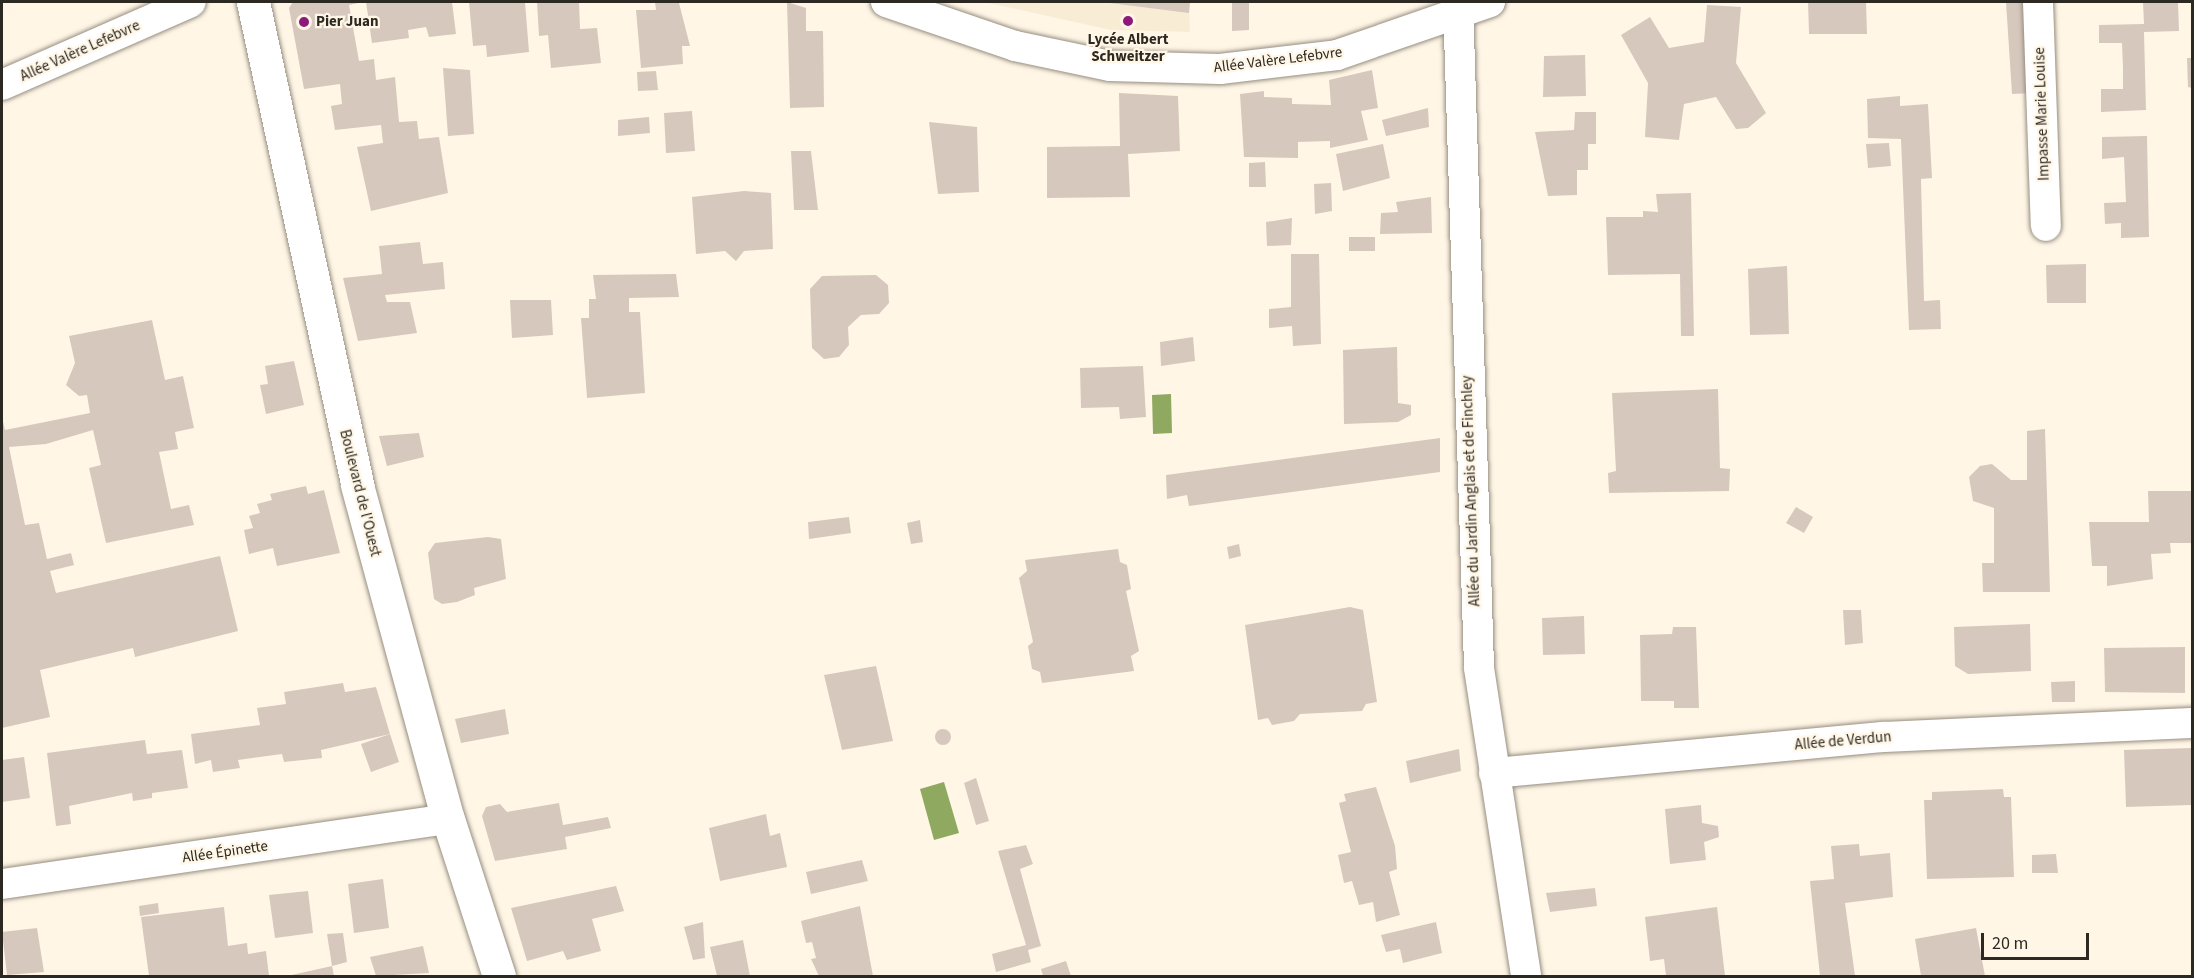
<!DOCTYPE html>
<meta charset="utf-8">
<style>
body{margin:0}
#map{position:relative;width:2194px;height:978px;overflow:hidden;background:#fff6e6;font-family:"Source Sans 3",sans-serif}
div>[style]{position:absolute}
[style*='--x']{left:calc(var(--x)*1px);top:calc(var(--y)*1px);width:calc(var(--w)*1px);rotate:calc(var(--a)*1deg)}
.built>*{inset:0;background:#f8ecd5}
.water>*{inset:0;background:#8fa960}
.building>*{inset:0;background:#d7c8bd}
.round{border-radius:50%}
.roads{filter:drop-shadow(0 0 2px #968e80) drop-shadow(0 0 2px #968e80)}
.minor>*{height:30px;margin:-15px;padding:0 15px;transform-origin:15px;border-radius:15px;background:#fff}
.tertiary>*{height:33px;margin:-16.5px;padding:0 16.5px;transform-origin:16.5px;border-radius:16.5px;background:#fff}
.dots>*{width:16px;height:16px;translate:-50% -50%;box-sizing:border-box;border:3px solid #fff6e6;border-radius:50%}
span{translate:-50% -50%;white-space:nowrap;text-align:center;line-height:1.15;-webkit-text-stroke:4.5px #fff6e6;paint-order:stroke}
.poi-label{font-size:15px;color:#2c2923;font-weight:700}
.left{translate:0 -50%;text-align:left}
.street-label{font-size:15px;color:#2c2923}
.frame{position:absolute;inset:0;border:3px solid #2c2923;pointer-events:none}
.scale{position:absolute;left:1981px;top:933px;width:108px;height:27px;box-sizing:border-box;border:3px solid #2c2923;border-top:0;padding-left:8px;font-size:18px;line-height:21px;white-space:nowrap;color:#2c2923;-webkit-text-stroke:4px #fff6e6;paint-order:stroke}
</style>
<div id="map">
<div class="built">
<div style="clip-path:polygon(984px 2px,1189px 2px,1190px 32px,1111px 30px)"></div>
</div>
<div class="water">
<div style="clip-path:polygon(1171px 394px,1172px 433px,1153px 434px,1152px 395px)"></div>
<div style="clip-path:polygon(944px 782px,959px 833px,934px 840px,920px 789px)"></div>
</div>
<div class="building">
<div style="clip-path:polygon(293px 2px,363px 2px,349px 5px,359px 61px,374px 59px,376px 80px,395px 77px,399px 122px,417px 121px,419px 139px,439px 137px,448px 193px,371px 211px,357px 147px,383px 143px,381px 125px,335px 130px,331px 106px,342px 104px,340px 84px,304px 89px,289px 8px)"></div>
<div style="clip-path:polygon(366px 2px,452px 2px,456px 34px,429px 37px,426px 27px,408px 30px,409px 38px,372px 43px)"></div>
<div style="clip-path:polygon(469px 2px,525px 2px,529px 52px,487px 57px,486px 45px,473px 46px)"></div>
<div style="clip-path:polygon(537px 2px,579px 2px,580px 29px,597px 28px,601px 63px,551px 68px,548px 35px,539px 36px)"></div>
<div style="clip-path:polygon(655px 2px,679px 3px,690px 46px,682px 46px,683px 64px,641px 68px,636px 10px,656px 10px)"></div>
<div style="clip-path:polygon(787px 2px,806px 8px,806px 31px,823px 31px,824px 107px,790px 108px)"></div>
<div style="clip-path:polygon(1102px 2px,1190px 2px,1189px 13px)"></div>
<div style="clip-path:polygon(1232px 2px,1249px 2px,1249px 30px,1232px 31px)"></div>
<div style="clip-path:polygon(1808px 2px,1866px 2px,1867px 34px,1809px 34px)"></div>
<div style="clip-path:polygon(2006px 2px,2031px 2px,2033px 93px,2012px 94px)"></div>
<div style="clip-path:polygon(2143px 2px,2178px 2px,2179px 31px,2144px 32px,2146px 110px,2101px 112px,2101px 89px,2123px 89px,2123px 68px,2122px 43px,2099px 43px,2099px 25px,2144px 24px)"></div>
<div style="clip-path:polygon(1707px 5px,1741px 7px,1736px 63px,1766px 113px,1748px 128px,1736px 129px,1716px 97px,1684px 104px,1679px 140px,1645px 137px,1648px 83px,1621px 35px,1650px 17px,1669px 48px,1704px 42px)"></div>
<div style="clip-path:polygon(1585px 55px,1586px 96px,1543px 97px,1544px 56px)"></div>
<div style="clip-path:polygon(2187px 58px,2192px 58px,2192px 88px,2188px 87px)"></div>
<div style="clip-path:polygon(443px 68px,470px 70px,474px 134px,448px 136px)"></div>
<div style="clip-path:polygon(1372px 70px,1378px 108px,1361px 111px,1368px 140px,1330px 148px,1330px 141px,1298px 142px,1298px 158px,1244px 157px,1240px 94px,1264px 91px,1264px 97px,1292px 98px,1292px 104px,1331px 105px,1329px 80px)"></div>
<div style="clip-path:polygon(656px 71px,658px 90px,638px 91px,637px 72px)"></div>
<div style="clip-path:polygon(1119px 93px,1178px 96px,1180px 151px,1128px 154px,1130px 197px,1047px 198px,1047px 147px,1120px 146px)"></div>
<div style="clip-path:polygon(1900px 96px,1900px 106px,1928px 104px,1932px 178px,1921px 179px,1924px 301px,1940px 300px,1941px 329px,1909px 330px,1901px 139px,1868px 138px,1867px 99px)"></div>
<div style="clip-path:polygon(1428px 108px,1429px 127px,1386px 136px,1382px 120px)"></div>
<div style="clip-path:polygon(692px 111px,695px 151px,666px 153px,664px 113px)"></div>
<div style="clip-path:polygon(1575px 112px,1596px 112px,1596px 144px,1588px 144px,1588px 170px,1577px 170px,1577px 195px,1548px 196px,1535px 132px,1574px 130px)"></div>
<div style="clip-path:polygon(649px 117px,650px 133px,618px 136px,618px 120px)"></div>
<div style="clip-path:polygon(929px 122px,977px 127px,979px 192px,938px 194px)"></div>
<div style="clip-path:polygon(2147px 136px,2149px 237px,2121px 238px,2121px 223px,2105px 224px,2104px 203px,2126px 202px,2124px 157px,2102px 159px,2102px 137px)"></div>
<div style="clip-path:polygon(1889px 143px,1891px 166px,1868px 168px,1866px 144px)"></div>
<div style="clip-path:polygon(1383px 144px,1390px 178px,1343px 191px,1336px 154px)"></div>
<div style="clip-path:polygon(791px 151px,811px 151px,818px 210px,794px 210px)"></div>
<div style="clip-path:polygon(1265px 162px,1266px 187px,1249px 187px,1249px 163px)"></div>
<div style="clip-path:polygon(1331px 183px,1332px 211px,1315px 214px,1314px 184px)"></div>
<div style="clip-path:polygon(744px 191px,771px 193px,773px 249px,744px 251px,736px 261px,725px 251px,696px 254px,692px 197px)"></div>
<div style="clip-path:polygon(1691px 193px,1694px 336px,1681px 336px,1680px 274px,1608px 275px,1606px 217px,1643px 217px,1643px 211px,1658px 212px,1656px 194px)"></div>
<div style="clip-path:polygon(1431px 197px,1432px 233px,1380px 234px,1381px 213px,1398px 212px,1396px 202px)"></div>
<div style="clip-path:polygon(1292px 218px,1291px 245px,1267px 246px,1266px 222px)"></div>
<div style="clip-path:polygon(1349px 237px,1375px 237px,1375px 251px,1349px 251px)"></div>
<div style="clip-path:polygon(420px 242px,423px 264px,443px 262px,445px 289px,385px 295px,387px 302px,410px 302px,417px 333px,358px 341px,343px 278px,382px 274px,379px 246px)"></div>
<div style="clip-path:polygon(1291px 254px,1319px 254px,1321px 344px,1293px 346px,1292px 326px,1269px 328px,1269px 309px,1291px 307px)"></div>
<div style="clip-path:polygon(2086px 264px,2086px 303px,2047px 303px,2046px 265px)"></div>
<div style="clip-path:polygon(1787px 266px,1789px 334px,1750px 335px,1748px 269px)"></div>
<div style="clip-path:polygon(676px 274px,679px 297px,629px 298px,629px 312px,640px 312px,645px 393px,587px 398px,581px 318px,589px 318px,589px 299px,596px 299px,593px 275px)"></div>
<div style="clip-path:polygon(876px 275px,888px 285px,889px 303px,879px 314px,861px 315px,848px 327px,849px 345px,839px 357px,824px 359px,812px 348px,810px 289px,822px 276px)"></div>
<div style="clip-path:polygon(510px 300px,551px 300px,553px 335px,512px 338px)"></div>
<div style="clip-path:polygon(152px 320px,165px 380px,183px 376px,194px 428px,175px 432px,178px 449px,159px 452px,171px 509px,189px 505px,194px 525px,106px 543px,89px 468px,101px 465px,93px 430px,46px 444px,9px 447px,25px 525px,39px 523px,47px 559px,71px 553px,74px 565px,50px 571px,56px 593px,220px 556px,238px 631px,135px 657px,133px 648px,40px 670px,50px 717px,2px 728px,2px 417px,5px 430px,90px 413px,87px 395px,79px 396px,66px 385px,75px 363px,69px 336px)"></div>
<div style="clip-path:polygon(1193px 337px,1195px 361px,1161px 366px,1160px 342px)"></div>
<div style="clip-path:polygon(1397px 347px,1398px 403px,1411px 405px,1411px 415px,1398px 422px,1344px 424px,1343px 350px)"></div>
<div style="clip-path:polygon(294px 361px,304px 405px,266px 414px,260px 385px,268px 384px,265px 366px)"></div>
<div style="clip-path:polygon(1143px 366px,1146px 417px,1120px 419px,1119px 407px,1081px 408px,1080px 368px)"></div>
<div style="clip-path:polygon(1718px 389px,1720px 468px,1730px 469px,1729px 491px,1609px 493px,1608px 473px,1616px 471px,1612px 393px)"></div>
<div style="clip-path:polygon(2045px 429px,2050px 592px,1983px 592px,1982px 563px,1994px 563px,1994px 508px,1973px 501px,1969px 477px,1980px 466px,1992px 464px,2011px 480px,2027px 480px,2027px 431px)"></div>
<div style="clip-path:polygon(419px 433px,424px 457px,387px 466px,379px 436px)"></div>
<div style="clip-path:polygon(1440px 438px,1440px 472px,1189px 506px,1187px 495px,1167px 499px,1166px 475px)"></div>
<div style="clip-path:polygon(306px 486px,308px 494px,324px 490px,340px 553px,277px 566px,273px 548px,249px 554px,244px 530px,253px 528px,249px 516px,260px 513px,257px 504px,272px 500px,270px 494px)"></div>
<div style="clip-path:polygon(2148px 491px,2192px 491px,2192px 543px,2170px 543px,2171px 553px,2151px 554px,2153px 579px,2107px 586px,2107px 566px,2092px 566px,2089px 522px,2149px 522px)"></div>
<div style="clip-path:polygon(1796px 507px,1813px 517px,1804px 533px,1786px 523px)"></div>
<div style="clip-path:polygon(849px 517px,851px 533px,809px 539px,808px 522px)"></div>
<div style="clip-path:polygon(920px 520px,923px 542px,911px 544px,907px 523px)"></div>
<div style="clip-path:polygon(488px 537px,501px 539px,506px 579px,474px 588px,475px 595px,457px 602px,442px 604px,434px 599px,428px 553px,435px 543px)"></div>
<div style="clip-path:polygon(1239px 544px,1241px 556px,1229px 559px,1227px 547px)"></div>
<div style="clip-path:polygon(1118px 549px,1120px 562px,1127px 565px,1131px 589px,1126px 591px,1139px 651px,1131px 656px,1134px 671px,1042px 683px,1040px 672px,1032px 669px,1028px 646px,1033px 642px,1019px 578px,1027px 571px,1025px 560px)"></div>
<div style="clip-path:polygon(1350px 607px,1363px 610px,1377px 702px,1366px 704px,1362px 711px,1300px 714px,1294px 721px,1272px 725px,1268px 718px,1258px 720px,1245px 625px)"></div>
<div style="clip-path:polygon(1843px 610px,1861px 610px,1863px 643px,1845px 645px)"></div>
<div style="clip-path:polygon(1584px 616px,1585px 654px,1543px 655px,1542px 618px)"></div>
<div style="clip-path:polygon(2030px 624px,2031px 671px,1968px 674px,1955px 666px,1954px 627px)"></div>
<div style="clip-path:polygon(1673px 627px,1696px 627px,1699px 708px,1674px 708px,1674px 701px,1641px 701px,1640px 635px,1672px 634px)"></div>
<div style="clip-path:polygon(2185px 647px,2185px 693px,2105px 692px,2104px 648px)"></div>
<div style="clip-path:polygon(876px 666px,893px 741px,842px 750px,824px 675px)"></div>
<div style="clip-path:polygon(2075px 681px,2075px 702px,2052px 702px,2051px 682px)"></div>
<div style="clip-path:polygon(343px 683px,345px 692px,376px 687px,390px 734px,321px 750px,322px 758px,284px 762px,282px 754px,238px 760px,240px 768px,213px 772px,211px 760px,195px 764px,191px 734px,260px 725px,257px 708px,286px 704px,284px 692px)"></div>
<div style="clip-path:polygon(505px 709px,509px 734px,461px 743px,455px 719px)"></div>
<div class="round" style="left:935px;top:729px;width:16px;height:16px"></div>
<div style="clip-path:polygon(390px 734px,399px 762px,371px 772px,361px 744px)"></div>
<div style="clip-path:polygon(145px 740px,147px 754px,182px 750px,188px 788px,152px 793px,152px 798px,133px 801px,132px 793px,69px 806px,71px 824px,56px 826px,47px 753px)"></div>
<div style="clip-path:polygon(2192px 748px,2192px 805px,2126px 807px,2124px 750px)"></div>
<div style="clip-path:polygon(1459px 749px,1461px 771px,1410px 783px,1406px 761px)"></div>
<div style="clip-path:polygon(24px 757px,30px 798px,2px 802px,2px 760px)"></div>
<div style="clip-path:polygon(976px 778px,989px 821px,976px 825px,964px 783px)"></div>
<div style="clip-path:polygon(1376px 787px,1395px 846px,1397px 869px,1389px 872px,1400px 915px,1376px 922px,1373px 902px,1359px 905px,1352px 881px,1344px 883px,1338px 855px,1351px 852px,1339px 803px,1346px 801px,1344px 794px)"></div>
<div style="clip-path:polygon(2003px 789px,2004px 797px,2011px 797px,2014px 877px,1927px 879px,1924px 800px,1932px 800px,1932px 792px)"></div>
<div style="clip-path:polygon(559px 803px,563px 825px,608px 817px,611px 828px,565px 837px,567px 849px,495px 861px,482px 816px,486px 807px,500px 804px,507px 812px)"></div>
<div style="clip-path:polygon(1701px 805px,1702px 823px,1718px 826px,1719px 837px,1704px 842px,1706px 860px,1670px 864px,1665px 809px)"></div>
<div style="clip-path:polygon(766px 814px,770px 836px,780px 833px,787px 867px,720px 881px,709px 828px)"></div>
<div style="clip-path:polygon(1859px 844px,1860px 856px,1890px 853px,1893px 897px,1845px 903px,1855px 976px,1820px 976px,1810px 881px,1834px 879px,1831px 846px)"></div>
<div style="clip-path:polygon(1026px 845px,1033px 864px,1020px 869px,1041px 946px,1028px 950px,1031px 962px,996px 972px,992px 954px,1026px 945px,998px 851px)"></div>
<div style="clip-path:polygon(2056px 854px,2058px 873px,2032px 873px,2032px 855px)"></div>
<div style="clip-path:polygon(862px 860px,868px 881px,811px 894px,806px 872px)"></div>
<div style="clip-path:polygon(383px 879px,389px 928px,354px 933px,348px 884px)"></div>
<div style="clip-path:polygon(616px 886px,624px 911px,592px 919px,601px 951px,567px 960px,563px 951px,527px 961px,511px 908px)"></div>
<div style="clip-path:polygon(1595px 888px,1597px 906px,1550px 912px,1546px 893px)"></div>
<div style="clip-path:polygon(308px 891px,313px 933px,275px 938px,269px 895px)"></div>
<div style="clip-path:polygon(158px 903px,159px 913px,140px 916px,139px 906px)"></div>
<div style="clip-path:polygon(860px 906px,873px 976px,819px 976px,811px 959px,816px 958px,812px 942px,806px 943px,801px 921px)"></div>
<div style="clip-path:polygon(224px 907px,228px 946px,247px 943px,248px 954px,266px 951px,269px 976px,149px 976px,141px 917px)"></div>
<div style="clip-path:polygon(1717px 907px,1725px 976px,1666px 976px,1664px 959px,1650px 961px,1645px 917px)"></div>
<div style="clip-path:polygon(703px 922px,705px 958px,693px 960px,684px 927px)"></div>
<div style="clip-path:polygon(1436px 922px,1442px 953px,1403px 963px,1400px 949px,1386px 952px,1381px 935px)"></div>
<div style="clip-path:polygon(37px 928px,44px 972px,7px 975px,2px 932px)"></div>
<div style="clip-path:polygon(1976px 928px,1985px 976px,1921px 976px,1915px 939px)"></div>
<div style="clip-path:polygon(343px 933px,347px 962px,332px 966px,334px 976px,287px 976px,332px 966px,327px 934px)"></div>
<div style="clip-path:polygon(743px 940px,750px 976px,717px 976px,710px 947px)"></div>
<div style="clip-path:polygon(423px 946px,429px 973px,376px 976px,370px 957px)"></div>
<div style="clip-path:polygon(1066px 961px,1071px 976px,1043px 976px,1041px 969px)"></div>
</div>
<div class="roads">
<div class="minor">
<div style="--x:886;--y:2;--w:136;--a:18.8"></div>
<div style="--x:1015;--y:46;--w:97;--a:11.9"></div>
<div style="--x:1110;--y:66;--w:110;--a:1.6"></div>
<div style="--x:1220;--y:69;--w:118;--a:-6.8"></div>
<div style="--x:1337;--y:55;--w:162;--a:-19.1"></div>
<div style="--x:1458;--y:2;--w:666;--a:88.19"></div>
<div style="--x:1479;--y:668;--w:312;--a:81.3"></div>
<div style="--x:2038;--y:2;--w:224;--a:88"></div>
<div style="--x:2;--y:85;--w:206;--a:-23.7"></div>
<div style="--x:1494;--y:773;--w:391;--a:-5.3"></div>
<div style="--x:1883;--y:737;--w:309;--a:-2.6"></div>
<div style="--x:2;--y:884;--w:451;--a:-8.3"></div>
</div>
<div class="tertiary">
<div style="--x:253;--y:2;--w:494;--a:77.8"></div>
<div style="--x:357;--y:485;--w:346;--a:74.8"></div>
<div style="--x:448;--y:819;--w:165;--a:72"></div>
</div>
</div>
<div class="dots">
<div style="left:1128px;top:21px;background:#8d197a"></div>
<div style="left:304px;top:22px;background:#8d197a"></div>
</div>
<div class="poi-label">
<span class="left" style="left:316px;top:22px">Pier Juan</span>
<span style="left:1128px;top:48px">Lycée Albert<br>Schweitzer</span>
</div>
<div class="street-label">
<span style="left:80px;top:51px;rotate:-24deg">Allée Valère Lefebvre</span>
<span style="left:1278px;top:60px;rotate:-7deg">Allée Valère Lefebvre</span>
<span style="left:2042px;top:114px;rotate:-92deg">Impasse Marie Louise</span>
<span style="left:1471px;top:491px;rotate:-92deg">Allée du Jardin Anglais et de Finchley</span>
<span style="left:360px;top:493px;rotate:76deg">Boulevard de l'Ouest</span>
<span style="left:1843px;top:741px;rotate:-5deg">Allée de Verdun</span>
<span style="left:225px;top:852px;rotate:-8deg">Allée Épinette</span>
</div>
<div class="frame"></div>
<div class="scale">20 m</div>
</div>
